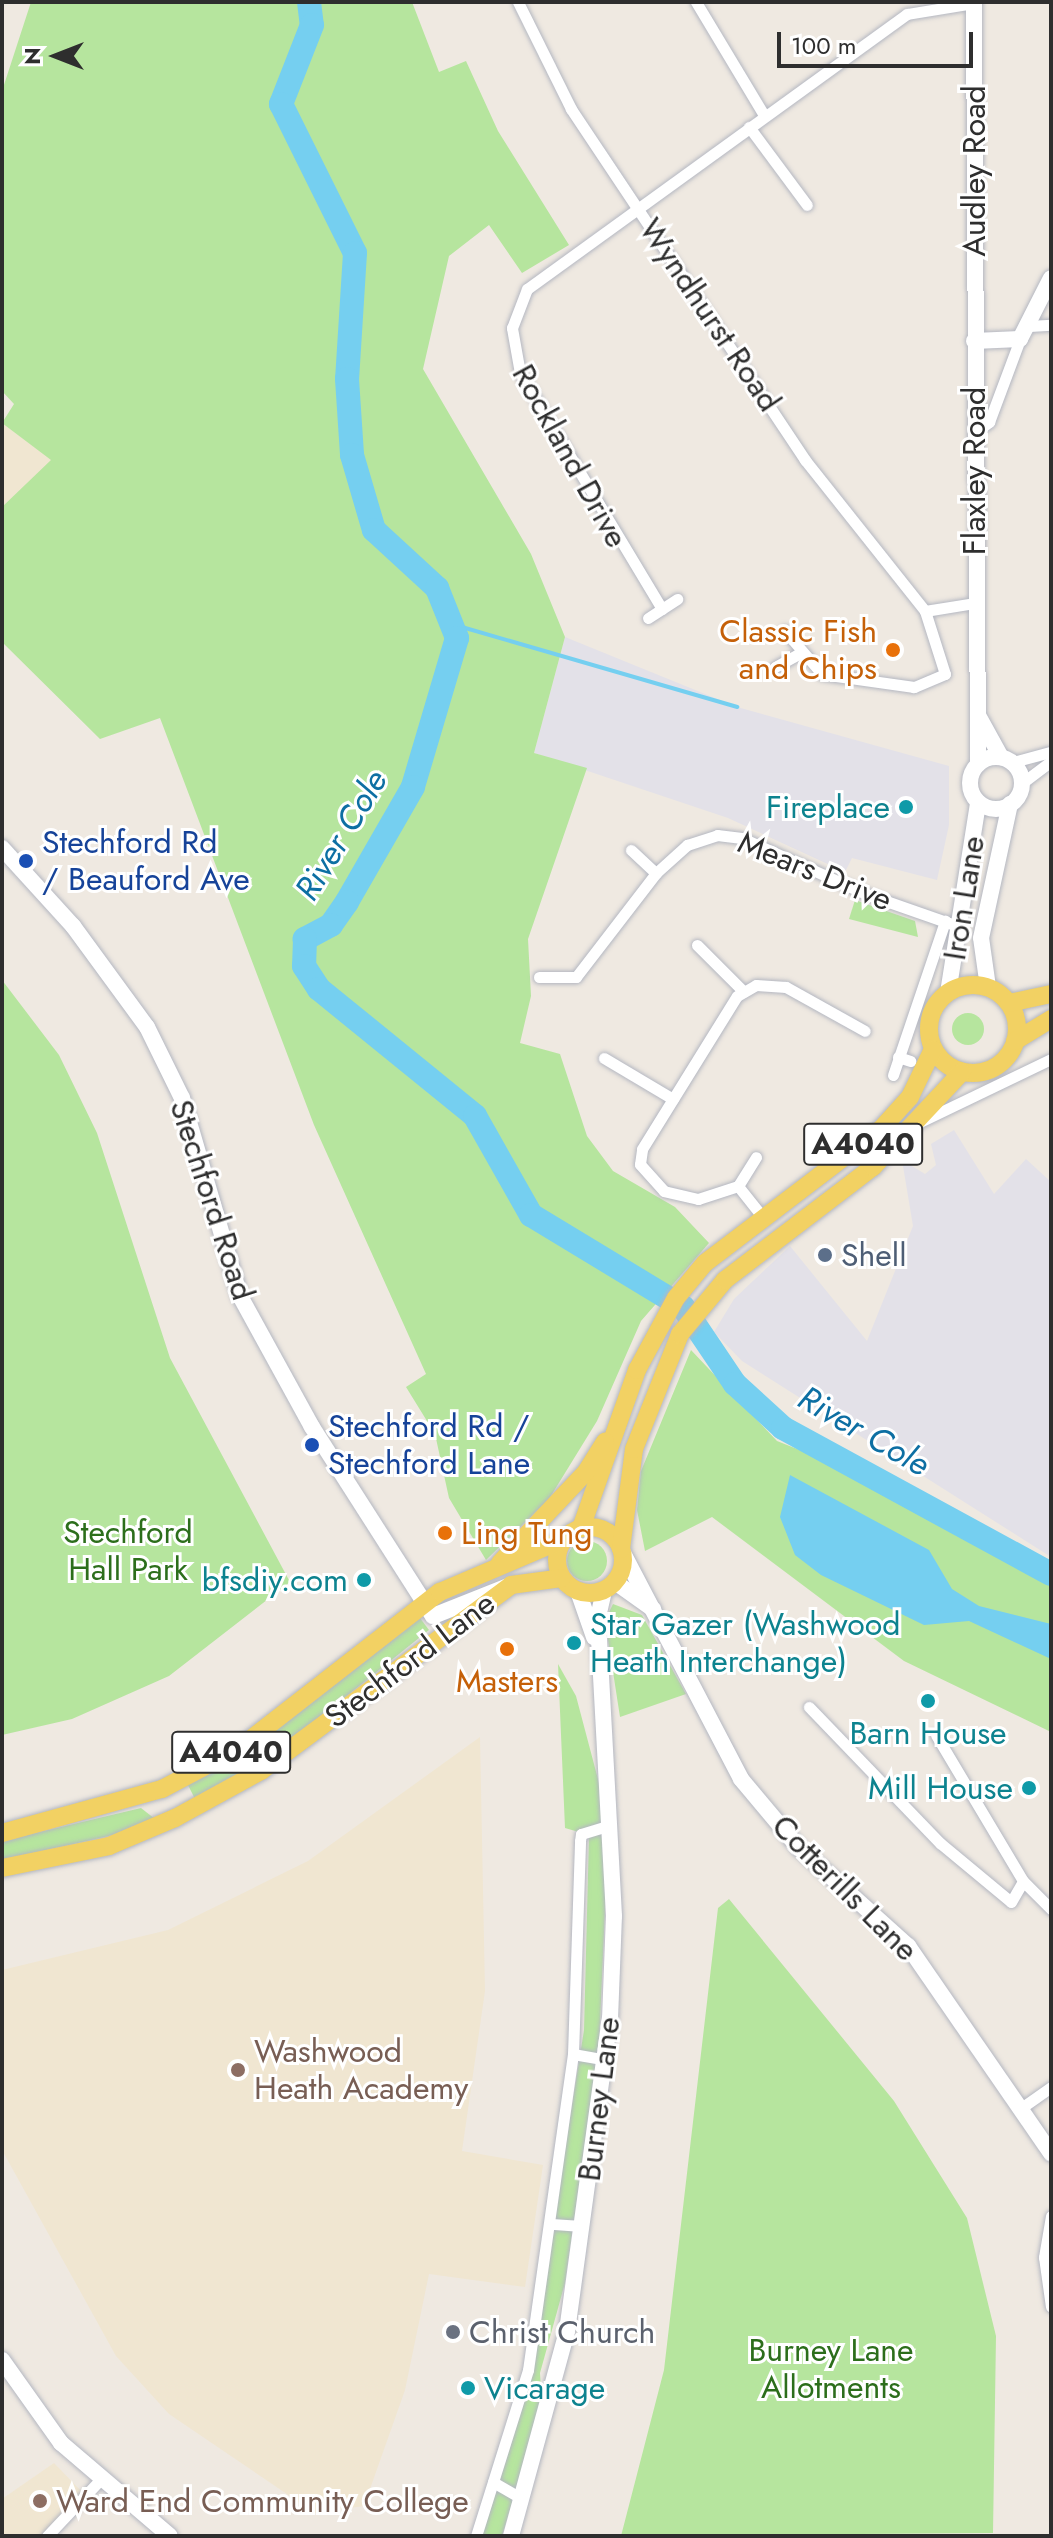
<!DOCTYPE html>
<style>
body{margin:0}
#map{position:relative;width:1053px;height:2538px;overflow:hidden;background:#efe9e1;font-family:Jost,sans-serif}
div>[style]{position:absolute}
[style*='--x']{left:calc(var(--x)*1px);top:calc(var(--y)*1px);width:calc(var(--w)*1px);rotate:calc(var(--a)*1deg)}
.industrial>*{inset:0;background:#e3e1e8}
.education>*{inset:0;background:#f0e6d1}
.green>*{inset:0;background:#b6e59e}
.round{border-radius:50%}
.water>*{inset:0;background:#75cff0}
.stream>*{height:4px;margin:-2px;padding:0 2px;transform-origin:2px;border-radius:2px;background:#75cff0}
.river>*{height:24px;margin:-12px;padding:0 12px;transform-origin:12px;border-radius:12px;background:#75cff0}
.roads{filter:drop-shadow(0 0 2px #b4b7c1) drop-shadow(0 0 2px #b4b7c1)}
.street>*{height:11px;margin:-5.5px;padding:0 5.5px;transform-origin:5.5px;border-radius:5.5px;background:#fff}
.secondary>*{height:16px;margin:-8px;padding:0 8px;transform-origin:8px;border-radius:8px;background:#fff}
.secondary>.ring{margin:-8px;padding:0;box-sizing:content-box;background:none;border:16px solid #fff;border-radius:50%}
.primary>*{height:18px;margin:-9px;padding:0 9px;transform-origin:9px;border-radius:9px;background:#f2d163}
.primary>.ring{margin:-9px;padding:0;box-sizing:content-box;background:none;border:18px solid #f2d163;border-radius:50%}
.dots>*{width:22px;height:22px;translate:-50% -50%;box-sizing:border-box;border:4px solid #fff;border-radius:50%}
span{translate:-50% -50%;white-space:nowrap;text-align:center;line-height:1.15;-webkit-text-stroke:6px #fff;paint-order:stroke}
.shield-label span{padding:2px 6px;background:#fff;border:2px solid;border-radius:6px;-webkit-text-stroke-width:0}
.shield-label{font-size:30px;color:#2e2e2e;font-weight:700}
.street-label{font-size:32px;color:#2e2e2e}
.food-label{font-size:32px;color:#c56008}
.right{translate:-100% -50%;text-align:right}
.left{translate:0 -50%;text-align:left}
.culture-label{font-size:32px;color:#0d838f}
.transit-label{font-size:32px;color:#164399}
.service-label{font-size:32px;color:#4e5e75}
.park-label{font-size:32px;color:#2c6e1b}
.education-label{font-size:32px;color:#785e54}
.worship-label{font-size:32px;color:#5b616d}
.water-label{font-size:34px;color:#0d6fa3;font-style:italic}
.frame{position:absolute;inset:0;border:4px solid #2e2e2e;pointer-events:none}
.north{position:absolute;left:16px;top:16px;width:80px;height:80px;-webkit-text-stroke:6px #fff;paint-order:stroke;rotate:270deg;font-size:22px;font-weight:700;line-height:32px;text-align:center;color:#2e2e2e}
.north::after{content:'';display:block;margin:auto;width:28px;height:36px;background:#2e2e2e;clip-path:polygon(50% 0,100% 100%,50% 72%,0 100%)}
.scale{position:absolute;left:777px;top:32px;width:196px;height:36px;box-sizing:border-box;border:4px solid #2e2e2e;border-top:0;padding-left:10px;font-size:24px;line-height:28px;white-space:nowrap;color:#2e2e2e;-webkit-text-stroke:6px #fff;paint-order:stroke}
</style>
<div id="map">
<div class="industrial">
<div style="clip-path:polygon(565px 637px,737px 707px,949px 766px,949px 825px,937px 880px,852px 858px,845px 872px,728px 818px,534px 753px)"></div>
<div style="clip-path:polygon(954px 1130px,994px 1194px,1026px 1159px,1051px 1182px,1051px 1557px,742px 1361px,714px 1332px,734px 1299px,790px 1246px,867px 1341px,913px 1226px,902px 1160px,925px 1174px,936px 1165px,931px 1144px)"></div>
</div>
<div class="education">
<div style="clip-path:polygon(2px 423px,52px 460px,2px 507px)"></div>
<div style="clip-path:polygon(480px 1737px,485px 1991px,462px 2151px,543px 2165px,525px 2287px,429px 2274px,405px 2390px,364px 2506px,315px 2513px,169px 2414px,116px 2356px,2px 2150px,2px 1970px,168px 1930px,308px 1861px)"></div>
<div style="clip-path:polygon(54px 2463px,83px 2493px,47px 2536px,2px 2536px,2px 2499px)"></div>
</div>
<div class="green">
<div style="clip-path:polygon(31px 2px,412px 2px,439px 72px,466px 61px,498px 131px,569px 245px,522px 273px,489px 225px,449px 256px,423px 369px,531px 554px,565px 637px,534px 753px,587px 768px,528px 939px,531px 996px,520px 1043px,560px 1054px,587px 1136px,613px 1171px,675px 1207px,709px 1243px,641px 1321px,597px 1421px,549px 1499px,486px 1560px,449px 1498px,435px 1434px,406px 1387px,426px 1374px,314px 1125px,160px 718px,100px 739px,2px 642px,2px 507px,51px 460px,2px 423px,14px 404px,2px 391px,2px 91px)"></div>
<div style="clip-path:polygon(855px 900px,915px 921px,918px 937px,849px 919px)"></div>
<div style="clip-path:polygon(2px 980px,59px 1055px,97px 1133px,170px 1358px,290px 1582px,169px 1676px,72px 1719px,2px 1735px)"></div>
<div class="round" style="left:952px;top:1013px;width:32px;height:32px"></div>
<div style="clip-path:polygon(691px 1350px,777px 1441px,860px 1474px,1051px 1585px,1051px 1732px,904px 1661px,712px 1517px,645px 1551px,637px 1510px,641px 1471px)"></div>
<div class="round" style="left:567px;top:1541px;width:40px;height:40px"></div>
<div style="clip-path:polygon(613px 1604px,642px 1615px,686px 1694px,620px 1717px,605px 1620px)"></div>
<div style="clip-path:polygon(420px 1618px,429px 1630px,259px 1766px,196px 1801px,188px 1785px)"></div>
<div style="clip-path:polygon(558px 1664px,576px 1696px,599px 1783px,606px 1888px,599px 2045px,565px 2283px,540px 2373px,542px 2404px,502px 2536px,482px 2536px,525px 2399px,584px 2030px,589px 1835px,565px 1828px)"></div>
<div style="clip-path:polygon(141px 1808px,155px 1819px,131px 1831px,2px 1860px,2px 1841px)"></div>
<div style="clip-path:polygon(729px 1899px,894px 2101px,967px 2218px,996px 2336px,993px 2533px,621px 2536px,664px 2370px,718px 1908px)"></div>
</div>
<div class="water">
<div style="clip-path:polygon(790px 1475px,929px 1550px,952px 1589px,979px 1606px,1051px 1624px,1051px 1659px,969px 1621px,924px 1625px,821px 1575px,795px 1555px,780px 1517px)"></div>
</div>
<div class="stream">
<div style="--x:455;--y:625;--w:294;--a:16.2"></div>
</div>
<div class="river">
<div style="--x:309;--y:2;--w:23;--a:83"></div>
<div style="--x:312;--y:25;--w:85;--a:111.4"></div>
<div style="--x:281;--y:104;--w:166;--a:63.6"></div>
<div style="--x:355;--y:253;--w:126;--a:93.6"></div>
<div style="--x:347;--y:379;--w:76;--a:86.2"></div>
<div style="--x:352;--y:455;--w:78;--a:73.7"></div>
<div style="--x:374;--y:530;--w:86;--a:42.6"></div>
<div style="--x:437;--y:588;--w:54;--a:68.2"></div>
<div style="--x:457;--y:638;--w:155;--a:106.5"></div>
<div style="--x:413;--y:787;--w:133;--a:119.9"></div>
<div style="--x:347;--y:902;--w:28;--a:125"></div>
<div style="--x:331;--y:925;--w:30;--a:152"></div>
<div style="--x:305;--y:939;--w:27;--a:92"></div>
<div style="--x:304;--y:966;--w:27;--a:57"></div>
<div style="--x:319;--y:989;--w:201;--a:39.1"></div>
<div style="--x:475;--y:1116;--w:114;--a:60.5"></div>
<div style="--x:531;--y:1215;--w:178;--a:31.2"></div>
<div style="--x:683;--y:1307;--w:93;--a:56"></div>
<div style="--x:735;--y:1384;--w:65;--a:42.5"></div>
<div style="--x:783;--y:1428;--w:305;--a:28.6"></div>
</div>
<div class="roads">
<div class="street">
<div style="--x:518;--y:2;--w:119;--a:63.6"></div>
<div style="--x:571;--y:109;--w:422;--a:56.3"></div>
<div style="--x:805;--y:460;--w:193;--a:51.5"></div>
<div style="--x:925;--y:611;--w:66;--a:72.4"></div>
<div style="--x:945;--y:674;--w:34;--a:157"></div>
<div style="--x:914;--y:687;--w:93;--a:-172"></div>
<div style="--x:822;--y:674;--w:57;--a:-130.7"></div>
<div style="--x:696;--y:2;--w:132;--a:59"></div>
<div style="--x:749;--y:127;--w:97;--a:53.4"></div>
<div style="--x:1029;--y:326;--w:22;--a:-3"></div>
<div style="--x:974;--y:433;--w:19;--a:-36"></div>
<div style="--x:989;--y:422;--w:89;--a:-69.5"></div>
<div style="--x:662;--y:609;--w:275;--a:-121"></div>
<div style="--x:520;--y:373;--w:46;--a:-100.1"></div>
<div style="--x:512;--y:328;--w:42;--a:-69"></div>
<div style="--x:527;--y:289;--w:469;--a:-35.9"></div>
<div style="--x:907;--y:14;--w:68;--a:-9.3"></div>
<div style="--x:925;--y:611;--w:51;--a:-9.1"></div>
<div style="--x:648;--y:618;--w:35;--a:-33"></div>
<div style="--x:775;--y:667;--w:26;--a:-29"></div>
<div style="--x:1013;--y:762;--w:39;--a:-15"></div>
<div style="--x:1022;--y:783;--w:36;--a:-37"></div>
<div style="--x:631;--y:850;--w:34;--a:43"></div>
<div style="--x:697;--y:945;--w:66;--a:45"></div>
<div style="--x:539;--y:977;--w:37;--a:0"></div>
<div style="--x:576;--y:977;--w:131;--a:-52.4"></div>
<div style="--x:656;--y:873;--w:42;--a:-42.1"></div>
<div style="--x:687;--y:845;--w:32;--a:-18"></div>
<div style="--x:717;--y:835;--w:25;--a:7"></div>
<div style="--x:742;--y:838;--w:136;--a:24.3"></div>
<div style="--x:866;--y:894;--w:100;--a:19.3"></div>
<div style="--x:898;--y:1057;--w:13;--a:18"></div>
<div style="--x:604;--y:1058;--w:80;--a:30.7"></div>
<div style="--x:893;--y:1075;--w:163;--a:-71.3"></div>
<div style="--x:922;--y:1121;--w:143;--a:-25.7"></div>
<div style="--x:738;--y:1186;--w:34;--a:-58"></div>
<div style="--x:765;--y:1220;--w:43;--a:-128.5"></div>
<div style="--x:738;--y:1186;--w:42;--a:162"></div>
<div style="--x:698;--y:1199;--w:35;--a:-167"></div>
<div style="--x:664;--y:1191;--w:36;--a:-132"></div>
<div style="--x:640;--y:1164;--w:15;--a:-82"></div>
<div style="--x:642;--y:1149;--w:180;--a:-58.2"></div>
<div style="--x:737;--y:996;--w:22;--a:-30"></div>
<div style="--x:756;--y:985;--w:30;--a:4"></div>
<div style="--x:786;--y:987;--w:90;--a:29.1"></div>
<div style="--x:809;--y:1707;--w:189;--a:46.1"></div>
<div style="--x:940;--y:1843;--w:92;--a:39.7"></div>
<div style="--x:1011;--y:1902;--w:24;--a:-60"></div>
<div style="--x:936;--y:1735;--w:170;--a:59.2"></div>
<div style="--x:1023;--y:1881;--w:40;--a:45"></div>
<div style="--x:573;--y:2054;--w:213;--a:-88.1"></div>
<div style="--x:580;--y:1841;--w:7;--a:-82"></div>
<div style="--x:581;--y:1834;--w:30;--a:-17"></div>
<div style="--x:1024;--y:2106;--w:33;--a:-35"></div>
<div style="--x:1051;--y:2216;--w:42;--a:99.7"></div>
<div style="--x:1044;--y:2257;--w:50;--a:82"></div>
<div style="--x:553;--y:2224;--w:30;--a:4"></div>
<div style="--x:493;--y:2482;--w:34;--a:30"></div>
<div style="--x:47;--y:2536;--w:74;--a:-46.6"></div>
<div style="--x:476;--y:2536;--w:174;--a:-72.6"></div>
<div style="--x:528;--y:2370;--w:319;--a:-81.9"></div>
<div style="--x:573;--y:2054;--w:34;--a:10"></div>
</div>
<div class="secondary">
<div style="--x:974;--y:2;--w:762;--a:89.7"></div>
<div style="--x:974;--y:341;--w:46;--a:-2.5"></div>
<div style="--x:1020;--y:339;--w:68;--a:-63.1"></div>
<div style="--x:979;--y:717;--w:46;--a:61.2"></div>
<div class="ring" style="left:970px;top:757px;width:36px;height:36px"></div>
<div style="--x:2;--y:848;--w:105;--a:47.7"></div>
<div style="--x:73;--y:926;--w:125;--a:53.8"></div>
<div style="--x:147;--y:1027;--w:79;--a:63.8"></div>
<div style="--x:182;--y:1098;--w:206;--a:73.7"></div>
<div style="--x:240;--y:1296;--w:149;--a:61.2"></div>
<div style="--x:312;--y:1427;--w:224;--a:57.4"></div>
<div style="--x:433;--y:1616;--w:84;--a:-21.7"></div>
<div style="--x:988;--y:987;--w:49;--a:-98.1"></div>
<div style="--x:981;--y:938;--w:137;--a:-77.8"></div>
<div style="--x:948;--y:993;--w:192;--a:-81"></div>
<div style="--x:623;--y:1553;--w:255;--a:62.4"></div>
<div style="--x:741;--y:1779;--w:90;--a:50"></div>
<div style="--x:799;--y:1848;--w:147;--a:42"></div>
<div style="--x:908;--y:1946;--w:252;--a:55.4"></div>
<div style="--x:615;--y:1582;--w:47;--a:35.4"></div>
<div style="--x:578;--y:1591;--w:49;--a:70.8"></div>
<div style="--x:2;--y:2360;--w:102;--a:54.6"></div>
<div style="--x:61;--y:2443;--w:143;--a:40.5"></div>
<div style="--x:511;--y:2536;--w:213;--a:-74.7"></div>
<div style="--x:567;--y:2331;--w:315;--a:-82.2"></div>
<div style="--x:610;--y:2019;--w:103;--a:-87.8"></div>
<div style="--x:614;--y:1916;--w:299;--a:-93.1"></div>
<div style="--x:598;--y:1617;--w:28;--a:-77"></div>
</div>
<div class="primary">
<div class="ring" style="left:929px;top:985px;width:70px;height:70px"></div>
<div style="--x:1009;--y:1003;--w:43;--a:-12.1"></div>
<div style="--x:1015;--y:1041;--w:42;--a:-31.4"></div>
<div class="ring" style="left:557px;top:1527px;width:48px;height:48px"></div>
<div style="--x:581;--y:1528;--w:168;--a:-70.5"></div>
<div style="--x:637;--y:1370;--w:82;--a:-61.6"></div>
<div style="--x:676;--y:1298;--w:45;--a:-50.4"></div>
<div style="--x:705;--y:1263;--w:221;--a:-37.3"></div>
<div style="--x:881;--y:1129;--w:43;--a:-47.8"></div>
<div style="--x:910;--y:1097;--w:53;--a:-64.4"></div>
<div style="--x:621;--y:1549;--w:101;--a:-82.6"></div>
<div style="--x:634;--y:1449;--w:124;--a:-68.2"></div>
<div style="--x:680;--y:1334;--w:70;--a:-50.2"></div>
<div style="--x:725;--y:1280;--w:186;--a:-37.4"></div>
<div style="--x:873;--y:1167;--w:130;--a:-46.9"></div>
<div style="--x:500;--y:1563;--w:125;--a:-46.6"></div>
<div style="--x:586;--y:1472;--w:36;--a:-58"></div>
<div style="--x:2;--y:1833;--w:166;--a:-15.4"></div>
<div style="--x:162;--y:1789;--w:86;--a:-27.8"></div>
<div style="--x:238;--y:1749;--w:256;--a:-37.9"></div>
<div style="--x:440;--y:1592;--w:135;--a:-23.1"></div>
<div style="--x:2;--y:1868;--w:109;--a:-11.6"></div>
<div style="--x:109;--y:1846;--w:72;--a:-23"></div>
<div style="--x:175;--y:1818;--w:98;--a:-28.7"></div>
<div style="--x:261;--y:1771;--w:312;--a:-36.6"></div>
<div style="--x:511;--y:1585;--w:51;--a:-7.8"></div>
</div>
</div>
<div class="dots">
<div style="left:893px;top:650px;background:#e8710a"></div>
<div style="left:906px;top:807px;background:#0f9aa8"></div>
<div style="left:26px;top:861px;background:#1a4fb4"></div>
<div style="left:825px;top:1255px;background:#5c6f8a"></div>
<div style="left:312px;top:1445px;background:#1a4fb4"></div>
<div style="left:445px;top:1533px;background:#e8710a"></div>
<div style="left:364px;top:1580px;background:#0f9aa8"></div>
<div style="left:574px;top:1643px;background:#0f9aa8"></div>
<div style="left:507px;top:1649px;background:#e8710a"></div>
<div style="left:928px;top:1701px;background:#0f9aa8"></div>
<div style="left:1029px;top:1788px;background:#0f9aa8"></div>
<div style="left:238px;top:2070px;background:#8d6e63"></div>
<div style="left:453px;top:2332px;background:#6b7280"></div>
<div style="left:468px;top:2388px;background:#0f9aa8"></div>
<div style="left:40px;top:2501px;background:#8d6e63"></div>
</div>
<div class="shield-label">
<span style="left:863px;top:1144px">A4040</span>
<span style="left:231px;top:1752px">A4040</span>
</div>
<div class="street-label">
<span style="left:974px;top:171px;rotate:-90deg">Audley Road</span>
<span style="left:710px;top:315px;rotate:56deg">Wyndhurst Road</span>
<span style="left:570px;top:456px;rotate:61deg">Rockland Drive</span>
<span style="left:974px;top:471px;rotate:-90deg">Flaxley Road</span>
<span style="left:815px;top:871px;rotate:22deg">Mears Drive</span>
<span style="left:964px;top:898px;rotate:-81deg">Iron Lane</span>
<span style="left:212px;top:1200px;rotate:72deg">Stechford Road</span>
<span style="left:410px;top:1660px;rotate:-37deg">Stechford Lane</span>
<span style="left:845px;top:1888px;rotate:45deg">Cotterills Lane</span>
<span style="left:599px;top:2099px;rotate:-83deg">Burney Lane</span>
</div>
<div class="food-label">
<span class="right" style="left:877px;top:650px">Classic Fish<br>and Chips</span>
<span class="left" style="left:461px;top:1533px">Ling Tung</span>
<span style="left:507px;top:1681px">Masters</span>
</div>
<div class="culture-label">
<span class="right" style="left:890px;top:807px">Fireplace</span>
<span class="right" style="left:348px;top:1580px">bfsdiy.com</span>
<span class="left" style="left:590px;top:1643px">Star Gazer (Washwood<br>Heath Interchange)</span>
<span style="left:928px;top:1733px">Barn House</span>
<span class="right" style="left:1013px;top:1788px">Mill House</span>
<span class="left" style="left:484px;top:2388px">Vicarage</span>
</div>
<div class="transit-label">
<span class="left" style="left:42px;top:861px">Stechford Rd<br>/ Beauford Ave</span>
<span class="left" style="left:328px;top:1445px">Stechford Rd /<br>Stechford Lane</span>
</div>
<div class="service-label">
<span class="left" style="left:841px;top:1255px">Shell</span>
</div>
<div class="park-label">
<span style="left:128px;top:1551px">Stechford<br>Hall Park</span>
<span style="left:831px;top:2369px">Burney Lane<br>Allotments</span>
</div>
<div class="education-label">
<span class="left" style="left:254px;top:2070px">Washwood<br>Heath Academy</span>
<span class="left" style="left:56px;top:2501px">Ward End Community College</span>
</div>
<div class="worship-label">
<span class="left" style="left:469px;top:2332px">Christ Church</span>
</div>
<div class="water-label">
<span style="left:341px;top:835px;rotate:-59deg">River Cole</span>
<span style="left:864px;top:1431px;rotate:30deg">River Cole</span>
</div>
<div class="frame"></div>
<div class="north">N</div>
<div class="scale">100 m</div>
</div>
